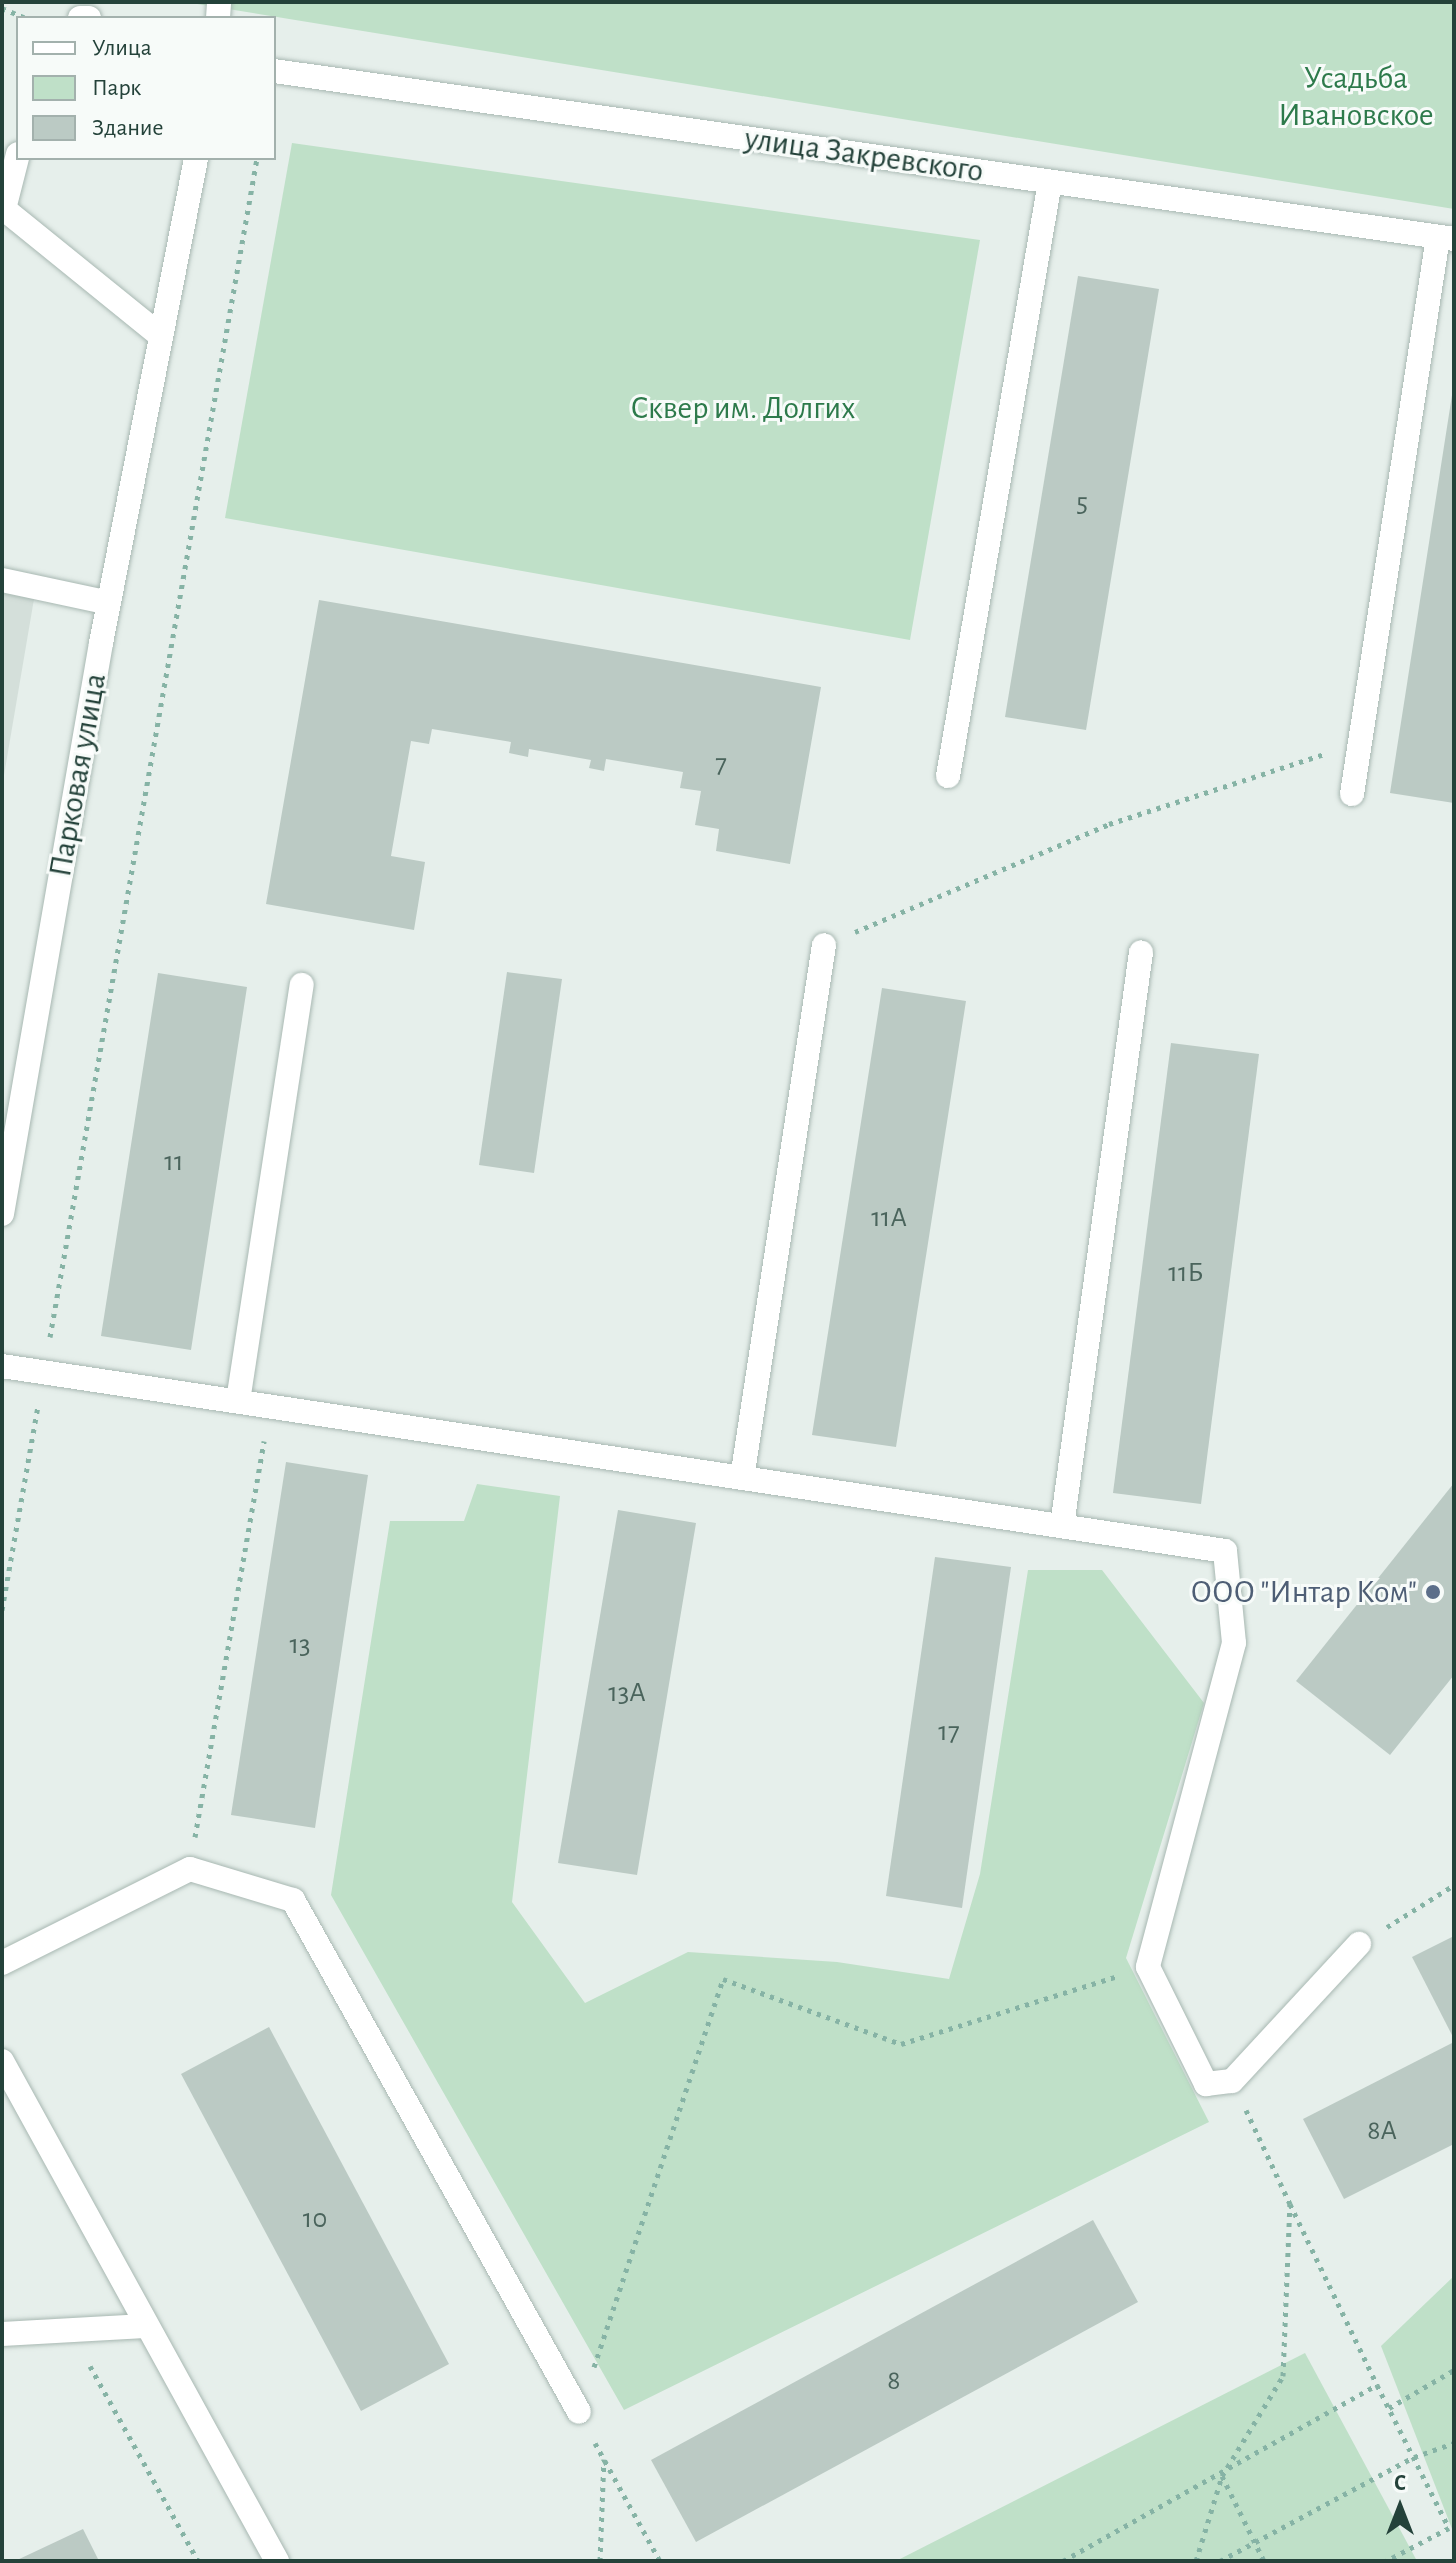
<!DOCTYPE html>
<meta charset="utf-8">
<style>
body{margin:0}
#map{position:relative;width:1456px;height:2563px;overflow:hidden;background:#e6efeb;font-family:"Alegreya Sans",sans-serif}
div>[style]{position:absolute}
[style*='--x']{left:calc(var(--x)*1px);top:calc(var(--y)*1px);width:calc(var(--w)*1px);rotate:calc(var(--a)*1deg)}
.built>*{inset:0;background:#d4dfda}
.green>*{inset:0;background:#bfe0c8}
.building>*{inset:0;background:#bbcac4}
.path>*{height:5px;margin-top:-2.5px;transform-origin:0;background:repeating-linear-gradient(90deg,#86b3a5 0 4px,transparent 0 10px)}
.roads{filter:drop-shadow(0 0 2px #a8b8b2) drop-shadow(0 0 2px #a8b8b2)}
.minor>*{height:24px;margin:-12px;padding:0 12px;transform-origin:12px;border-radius:12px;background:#fff}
.dots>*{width:22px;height:22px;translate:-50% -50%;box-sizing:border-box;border:4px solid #f7fbf9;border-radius:50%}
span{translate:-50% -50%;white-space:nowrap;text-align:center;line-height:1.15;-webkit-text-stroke:6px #f7fbf9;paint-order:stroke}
.number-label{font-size:28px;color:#4a645c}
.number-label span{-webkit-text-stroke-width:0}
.park-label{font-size:32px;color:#2d7a4b}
.street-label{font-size:32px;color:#24423a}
.service-label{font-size:32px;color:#4e5e75}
.right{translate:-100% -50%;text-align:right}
.frame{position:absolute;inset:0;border:4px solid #24423a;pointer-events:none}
.legend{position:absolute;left:16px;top:16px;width:260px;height:144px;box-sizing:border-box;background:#f7fbf9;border:2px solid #a3b1ad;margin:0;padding:10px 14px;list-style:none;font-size:24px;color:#24423a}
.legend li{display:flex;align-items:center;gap:16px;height:40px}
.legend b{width:40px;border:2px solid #a3b1ad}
.north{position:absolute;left:1360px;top:2467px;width:80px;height:80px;-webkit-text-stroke:6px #f7fbf9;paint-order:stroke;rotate:0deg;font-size:22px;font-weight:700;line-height:32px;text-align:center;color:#24423a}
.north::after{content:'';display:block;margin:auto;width:28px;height:36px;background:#24423a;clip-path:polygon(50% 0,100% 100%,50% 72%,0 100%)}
</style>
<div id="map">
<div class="built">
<div style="clip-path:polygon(2px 593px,34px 599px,2px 787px)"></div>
</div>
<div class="green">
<div style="clip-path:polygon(185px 2px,1454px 2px,1454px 209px)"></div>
<div style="clip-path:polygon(292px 143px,980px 240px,910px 640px,225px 518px)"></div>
<div style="clip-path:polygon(477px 1484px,560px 1496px,512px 1902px,585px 2003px,688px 1952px,837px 1962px,949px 1979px,980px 1874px,1028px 1570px,1102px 1570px,1204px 1703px,1126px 1958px,1209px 2122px,624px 2410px,331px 1895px,390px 1521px,464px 1521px)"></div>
<div style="clip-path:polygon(1454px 2276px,1454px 2534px,1381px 2346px)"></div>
<div style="clip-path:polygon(1305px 2353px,1417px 2561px,896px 2561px)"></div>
</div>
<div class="building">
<div style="clip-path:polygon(1078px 276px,1159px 289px,1086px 730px,1005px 717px)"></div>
<div style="clip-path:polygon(1452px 395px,1454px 395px,1454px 803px,1390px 793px)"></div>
<div style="clip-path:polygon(319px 600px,821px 687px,790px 864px,716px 851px,719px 829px,695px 825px,701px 791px,680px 788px,683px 772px,606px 759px,604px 771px,589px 768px,591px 760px,529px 749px,528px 757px,509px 753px,511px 742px,432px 729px,429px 744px,411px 741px,391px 856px,425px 862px,414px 930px,266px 904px)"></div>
<div style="clip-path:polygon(507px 972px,562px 979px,534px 1173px,479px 1165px)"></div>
<div style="clip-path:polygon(158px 973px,247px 987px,191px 1350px,101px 1336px)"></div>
<div style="clip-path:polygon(882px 988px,966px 1001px,896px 1447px,812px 1435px)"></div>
<div style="clip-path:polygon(1171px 1043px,1259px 1054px,1201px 1504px,1113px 1493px)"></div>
<div style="clip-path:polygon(286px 1462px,368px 1475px,315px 1828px,231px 1815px)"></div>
<div style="clip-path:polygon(1454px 1483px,1454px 1675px,1390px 1755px,1296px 1681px)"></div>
<div style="clip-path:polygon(618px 1510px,696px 1523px,637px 1875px,558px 1863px)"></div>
<div style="clip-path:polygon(935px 1557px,1011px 1567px,962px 1908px,886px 1896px)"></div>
<div style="clip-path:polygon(1454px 1936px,1454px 2039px,1412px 1957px)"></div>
<div style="clip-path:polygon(269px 2027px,449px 2364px,361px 2411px,181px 2074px)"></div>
<div style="clip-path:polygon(1454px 2042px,1454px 2144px,1344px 2199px,1303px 2119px)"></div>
<div style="clip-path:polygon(1093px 2220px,1138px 2302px,696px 2542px,651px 2460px)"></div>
<div style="clip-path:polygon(83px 2529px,99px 2561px,15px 2561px)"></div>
</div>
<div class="path">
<div style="--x:2;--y:8;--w:26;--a:23"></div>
<div style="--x:855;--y:932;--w:276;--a:-23"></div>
<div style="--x:1109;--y:824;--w:226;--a:-18"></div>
<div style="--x:50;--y:1337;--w:1197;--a:-80.04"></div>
<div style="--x:2;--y:1610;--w:207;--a:-80"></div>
<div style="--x:195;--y:1837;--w:402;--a:-80.1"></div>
<div style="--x:1387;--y:1927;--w:79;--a:-32.1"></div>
<div style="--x:1246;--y:2110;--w:104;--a:64.9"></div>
<div style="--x:90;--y:2366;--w:223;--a:61"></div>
<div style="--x:594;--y:2367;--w:409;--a:-71.6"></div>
<div style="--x:723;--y:1979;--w:189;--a:20.1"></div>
<div style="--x:901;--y:2044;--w:227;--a:-17.4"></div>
<div style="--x:1389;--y:2408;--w:75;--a:-30.3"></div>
<div style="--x:595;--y:2443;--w:135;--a:61.2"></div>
<div style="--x:1222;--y:2476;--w:95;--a:63.7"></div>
<div style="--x:600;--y:2561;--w:102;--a:-87.8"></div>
<div style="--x:1063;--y:2561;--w:360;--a:-29.3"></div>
<div style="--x:1377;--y:2385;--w:160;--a:63.3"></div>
<div style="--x:1449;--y:2528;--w:71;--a:152.4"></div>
<div style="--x:1196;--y:2561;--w:89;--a:-73"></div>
<div style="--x:1222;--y:2476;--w:117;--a:-58.6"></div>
<div style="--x:1283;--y:2376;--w:172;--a:-87.7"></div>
<div style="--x:1290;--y:2204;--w:201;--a:64.3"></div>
<div style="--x:1220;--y:2561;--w:220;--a:-28.2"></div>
<div style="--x:1414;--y:2457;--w:42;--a:-19.3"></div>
</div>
<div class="roads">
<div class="minor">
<div style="--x:80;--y:18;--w:9;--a:0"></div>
<div style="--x:218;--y:18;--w:16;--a:-86"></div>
<div style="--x:274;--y:71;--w:1192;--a:8.1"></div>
<div style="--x:18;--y:154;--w:57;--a:104.3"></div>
<div style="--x:4;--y:209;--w:202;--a:39"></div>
<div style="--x:2;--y:580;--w:109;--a:12.1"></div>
<div style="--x:948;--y:776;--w:603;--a:-80.26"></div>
<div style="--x:1352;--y:794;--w:564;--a:-81.22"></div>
<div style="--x:2;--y:1214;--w:580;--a:-80.16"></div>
<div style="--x:101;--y:643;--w:494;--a:-78.9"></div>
<div style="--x:2;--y:1366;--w:1237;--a:8.6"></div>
<div style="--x:1225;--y:1551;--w:92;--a:84.4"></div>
<div style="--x:1234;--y:1643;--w:335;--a:104.9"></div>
<div style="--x:1148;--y:1967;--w:131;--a:63.6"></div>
<div style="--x:1206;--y:2084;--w:26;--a:-7"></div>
<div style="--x:1232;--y:2081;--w:187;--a:-47.2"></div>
<div style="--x:238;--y:1401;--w:421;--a:-81.3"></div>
<div style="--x:742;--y:1478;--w:539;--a:-81.25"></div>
<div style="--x:1062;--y:1526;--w:579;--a:-82.16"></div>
<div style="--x:2;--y:1963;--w:210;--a:-26.6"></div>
<div style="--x:190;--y:1869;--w:108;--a:16.8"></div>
<div style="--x:293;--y:1900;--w:586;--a:60.81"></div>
<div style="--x:2;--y:2061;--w:571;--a:61.19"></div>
<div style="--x:2;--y:2334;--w:143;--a:-3.2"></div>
</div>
</div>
<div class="dots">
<div style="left:1433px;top:1592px;background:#5c6f8a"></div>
</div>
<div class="number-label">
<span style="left:1082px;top:503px">5</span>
<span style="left:721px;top:764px">7</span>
<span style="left:174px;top:1162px">11</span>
<span style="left:889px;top:1218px">11А</span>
<span style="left:1186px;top:1273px">11Б</span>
<span style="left:300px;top:1645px">13</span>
<span style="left:627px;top:1693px">13А</span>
<span style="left:949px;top:1732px">17</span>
<span style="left:1382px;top:2131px">8А</span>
<span style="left:315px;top:2219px">10</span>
<span style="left:894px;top:2381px">8</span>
</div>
<div class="park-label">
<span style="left:1356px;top:97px">Усадьба<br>Ивановское</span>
<span style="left:743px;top:408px">Сквер им. Долгих</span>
</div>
<div class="street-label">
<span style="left:864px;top:155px;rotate:8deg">улица Закревского</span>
<span style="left:78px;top:775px;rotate:-80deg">Парковая улица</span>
</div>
<div class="service-label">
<span class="right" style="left:1417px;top:1592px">ООО "Интар Ком"</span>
</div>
<div class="frame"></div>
<ul class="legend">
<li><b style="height:10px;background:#fff"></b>Улица</li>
<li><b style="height:22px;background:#bfe0c8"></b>Парк</li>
<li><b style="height:22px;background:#bbcac4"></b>Здание</li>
</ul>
<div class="north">С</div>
</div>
